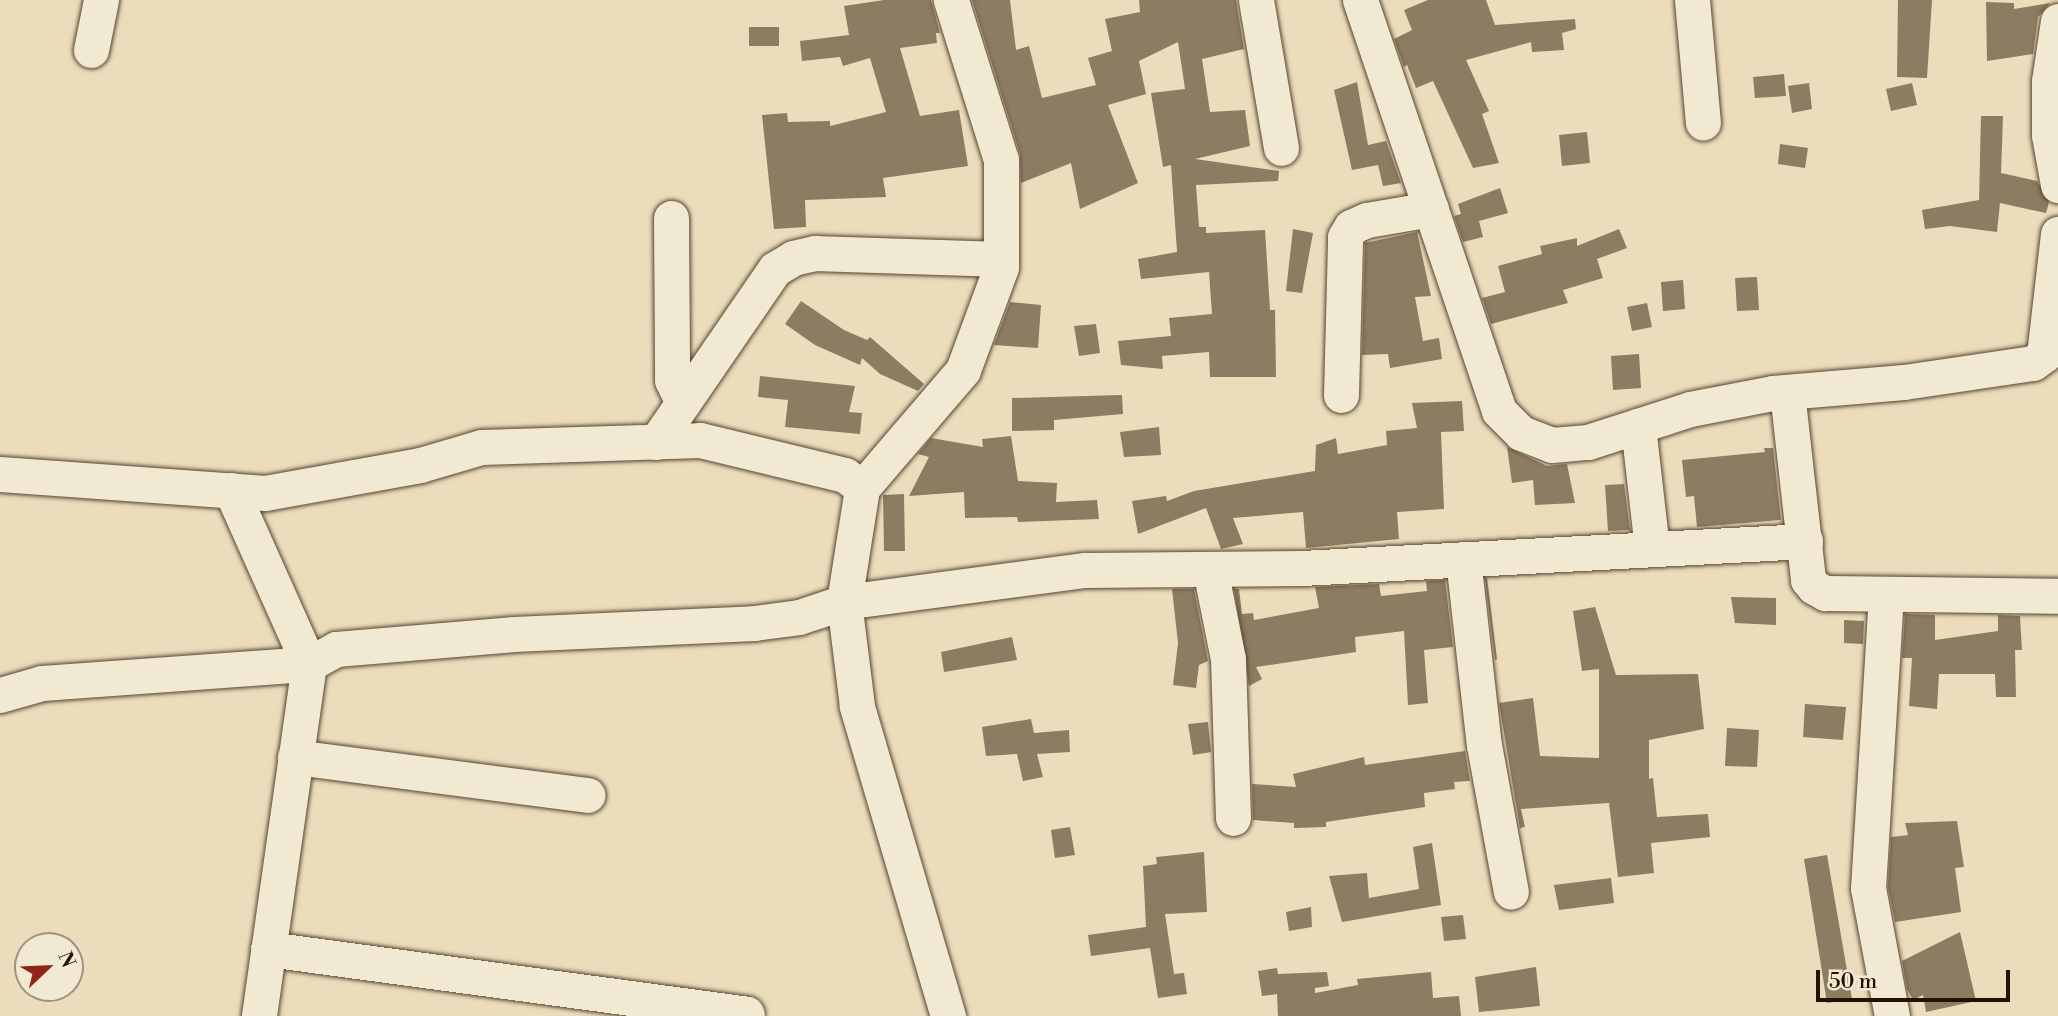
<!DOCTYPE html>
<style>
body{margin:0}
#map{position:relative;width:2058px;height:1016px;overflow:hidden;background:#ebddbc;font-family:"Libre Bodoni",serif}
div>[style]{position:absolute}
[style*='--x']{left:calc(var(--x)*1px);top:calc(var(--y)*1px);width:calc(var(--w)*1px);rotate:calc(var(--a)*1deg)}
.building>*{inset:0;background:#8b7c62}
.roads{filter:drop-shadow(0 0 2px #55452f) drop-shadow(0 0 2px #55452f)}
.minor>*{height:35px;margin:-17.5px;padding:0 17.5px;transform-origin:17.5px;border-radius:17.5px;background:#f2e9d3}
span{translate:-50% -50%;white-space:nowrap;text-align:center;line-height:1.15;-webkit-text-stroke:6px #f2e9d3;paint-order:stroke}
.north{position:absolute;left:14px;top:932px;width:70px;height:70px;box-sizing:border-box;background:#f2e9d3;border:2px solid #9f937f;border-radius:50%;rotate:67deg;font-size:19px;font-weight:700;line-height:28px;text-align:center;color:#231200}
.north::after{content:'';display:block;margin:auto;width:24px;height:32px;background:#8f2418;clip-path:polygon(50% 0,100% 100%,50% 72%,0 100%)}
.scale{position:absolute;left:1816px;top:970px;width:194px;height:32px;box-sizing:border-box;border:4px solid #231200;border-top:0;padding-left:9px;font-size:21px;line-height:24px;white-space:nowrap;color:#231200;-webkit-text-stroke:5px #f2e9d3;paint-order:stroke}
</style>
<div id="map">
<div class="building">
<div style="clip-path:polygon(884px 0,931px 0,940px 33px,936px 33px,937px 43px,900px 48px,920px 116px,959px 110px,968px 166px,883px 178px,886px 197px,805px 200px,806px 227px,774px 229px,762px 115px,787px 113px,788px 122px,830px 121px,830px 126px,886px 112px,870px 58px,843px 66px,840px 57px,802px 61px,800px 41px,849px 35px,844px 6px)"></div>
<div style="clip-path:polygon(972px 0,1010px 0,1016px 50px,1029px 46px,1042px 98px,1096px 85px,1088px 58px,1112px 51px,1105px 19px,1140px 12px,1139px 0,1236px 0,1244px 49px,1202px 59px,1210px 112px,1245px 110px,1250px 146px,1195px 159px,1279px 171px,1278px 181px,1196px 185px,1199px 227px,1206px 227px,1206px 233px,1265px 230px,1270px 310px,1275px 310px,1276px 377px,1210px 377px,1209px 352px,1162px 356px,1163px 369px,1121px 365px,1118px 341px,1171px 336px,1169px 318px,1212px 314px,1209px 272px,1141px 279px,1138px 259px,1177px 252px,1171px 165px,1163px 167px,1151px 93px,1185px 89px,1178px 42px,1139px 61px,1146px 94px,1108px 105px,1138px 183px,1080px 209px,1071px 163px,1021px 183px,1020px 154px)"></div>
<div style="clip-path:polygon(1428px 0,1486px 0,1495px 25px,1575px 19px,1576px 29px,1562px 33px,1564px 50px,1532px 52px,1531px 42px,1466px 60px,1489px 111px,1482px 114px,1499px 163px,1473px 168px,1433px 81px,1416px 88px,1407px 65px,1404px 67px,1394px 39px,1412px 30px,1404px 10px)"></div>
<div style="clip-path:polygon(1898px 0,1932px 0,1927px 78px,1897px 77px)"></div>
<div style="clip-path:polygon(1986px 2px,2014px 3px,2014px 9px,2050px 3px,2038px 17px,2033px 54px,1987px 61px)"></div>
<div style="clip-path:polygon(749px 27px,779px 27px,779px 46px,749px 46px)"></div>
<div style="clip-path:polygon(1784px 74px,1786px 96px,1755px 98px,1753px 77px)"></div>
<div style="clip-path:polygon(1357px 82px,1368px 145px,1386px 141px,1401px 183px,1383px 186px,1378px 165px,1352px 170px,1334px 90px)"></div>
<div style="clip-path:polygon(1809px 83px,1812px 109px,1792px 113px,1788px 86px)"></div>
<div style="clip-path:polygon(1912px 83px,1917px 105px,1891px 111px,1886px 89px)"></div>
<div style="clip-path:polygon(1981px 116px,2003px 116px,2001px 173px,2037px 181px,2049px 202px,2046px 213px,2000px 203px,1997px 232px,1950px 226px,1925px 229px,1922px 210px,1979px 200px)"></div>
<div style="clip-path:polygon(1587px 132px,1590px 163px,1562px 166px,1559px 135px)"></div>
<div style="clip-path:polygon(1780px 144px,1808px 148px,1805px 168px,1778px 164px)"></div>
<div style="clip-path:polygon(1500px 188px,1508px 213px,1479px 221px,1483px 237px,1463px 242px,1454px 216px,1461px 214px,1458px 204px)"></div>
<div style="clip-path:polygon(1293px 229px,1313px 233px,1302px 293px,1286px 291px)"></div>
<div style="clip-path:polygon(1619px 229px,1627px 248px,1597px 259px,1603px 278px,1563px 290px,1568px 303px,1491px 324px,1482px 298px,1505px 292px,1498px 266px,1542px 254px,1540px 246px,1577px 238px,1577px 246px)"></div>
<div style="clip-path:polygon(1417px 232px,1431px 296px,1415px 297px,1423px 341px,1439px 338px,1442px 359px,1390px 368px,1388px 354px,1362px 355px,1365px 243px)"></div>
<div style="clip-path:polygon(1757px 277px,1759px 310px,1737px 311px,1735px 278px)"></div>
<div style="clip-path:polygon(1683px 280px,1685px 309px,1663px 311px,1661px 282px)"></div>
<div style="clip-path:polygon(801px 301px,844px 330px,867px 340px,870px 337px,924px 384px,918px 391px,880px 374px,862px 358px,860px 365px,815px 345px,785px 324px)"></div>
<div style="clip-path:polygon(1010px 302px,1041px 305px,1038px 348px,994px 345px)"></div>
<div style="clip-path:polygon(1647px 303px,1652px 327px,1632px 331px,1627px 307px)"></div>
<div style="clip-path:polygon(1096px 324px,1100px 353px,1079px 356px,1074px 326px)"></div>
<div style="clip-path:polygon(1639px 354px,1641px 388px,1613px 390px,1611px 356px)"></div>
<div style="clip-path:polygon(760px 376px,855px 386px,849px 412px,862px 413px,860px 434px,785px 427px,788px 400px,758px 397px)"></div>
<div style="clip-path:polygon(1122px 395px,1123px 414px,1054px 420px,1054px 430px,1012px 431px,1012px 398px)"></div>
<div style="clip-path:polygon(1462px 401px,1464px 431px,1441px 432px,1444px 509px,1397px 512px,1399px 539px,1306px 548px,1303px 512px,1233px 518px,1243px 544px,1221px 549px,1206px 508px,1138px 534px,1132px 501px,1166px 496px,1167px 501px,1194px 491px,1315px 471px,1316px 445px,1336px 438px,1338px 454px,1387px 445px,1386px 431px,1417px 428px,1412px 403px)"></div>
<div style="clip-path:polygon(1159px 427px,1161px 455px,1124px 457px,1120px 432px)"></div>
<div style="clip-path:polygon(1011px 436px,1018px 481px,1057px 483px,1056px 502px,1097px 500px,1099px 519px,1018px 522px,1017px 517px,965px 518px,964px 492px,909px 496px,929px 457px,918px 454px,931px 438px,983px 447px,982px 439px)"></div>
<div style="clip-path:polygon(1507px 447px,1547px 466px,1567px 464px,1575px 503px,1535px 505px,1533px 480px,1512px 483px)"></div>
<div style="clip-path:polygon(1764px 448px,1773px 448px,1781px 520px,1697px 527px,1694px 496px,1686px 497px,1682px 460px,1765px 452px)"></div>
<div style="clip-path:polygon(1624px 484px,1630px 530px,1608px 531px,1605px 485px)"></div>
<div style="clip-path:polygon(904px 494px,905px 551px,884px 551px,883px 495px)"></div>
<div style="clip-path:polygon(1485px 578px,1487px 578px,1497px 659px,1495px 660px)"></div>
<div style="clip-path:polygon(1445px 580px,1453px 647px,1424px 650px,1428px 703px,1408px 705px,1404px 631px,1355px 637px,1356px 652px,1256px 667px,1262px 679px,1249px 686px,1234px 589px,1239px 589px,1242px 614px,1253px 613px,1254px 620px,1319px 608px,1315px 587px,1379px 584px,1381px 596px,1427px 591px,1426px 581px)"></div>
<div style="clip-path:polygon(1172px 589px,1194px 589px,1208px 661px,1199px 665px,1196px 688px,1173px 685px,1178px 643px)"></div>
<div style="clip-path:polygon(1731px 597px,1776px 598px,1776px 625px,1735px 623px)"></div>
<div style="clip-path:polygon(1595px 607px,1616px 675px,1698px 674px,1704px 729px,1649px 740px,1649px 779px,1653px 778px,1657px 817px,1708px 814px,1710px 837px,1651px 843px,1654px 873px,1618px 877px,1609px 803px,1521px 809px,1525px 827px,1520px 828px,1499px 703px,1533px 698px,1540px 756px,1599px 758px,1599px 669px,1582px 671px,1573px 611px)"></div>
<div style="clip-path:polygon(1905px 614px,1935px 615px,1935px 640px,1998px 631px,1998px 615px,2020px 616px,2022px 650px,2015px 650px,2016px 697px,1996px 697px,1995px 674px,1939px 674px,1937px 709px,1909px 706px,1912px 658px,1902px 658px)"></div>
<div style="clip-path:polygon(1844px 620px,1864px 621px,1863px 644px,1844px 643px)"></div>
<div style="clip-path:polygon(1012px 637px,1017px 660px,944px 672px,941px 652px)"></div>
<div style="clip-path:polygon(1805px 704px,1846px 707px,1843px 740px,1803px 737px)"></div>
<div style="clip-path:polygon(1031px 719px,1034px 733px,1069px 730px,1070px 752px,1037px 754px,1043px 777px,1023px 781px,1017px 754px,986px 756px,982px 727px)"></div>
<div style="clip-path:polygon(1208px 722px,1211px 752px,1193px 755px,1188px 724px)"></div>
<div style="clip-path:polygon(1727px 728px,1759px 730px,1757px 767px,1725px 766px)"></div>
<div style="clip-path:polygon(1465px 751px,1470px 781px,1454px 782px,1455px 789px,1424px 793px,1425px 807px,1326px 822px,1326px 827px,1294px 828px,1294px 823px,1253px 820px,1252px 784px,1296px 787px,1293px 774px,1364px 757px,1365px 765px)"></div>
<div style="clip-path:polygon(1957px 821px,1964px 867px,1955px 868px,1961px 912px,1895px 922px,1888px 887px,1891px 837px,1908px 835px,1905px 823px)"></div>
<div style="clip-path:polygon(1070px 827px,1075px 855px,1055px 858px,1051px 830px)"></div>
<div style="clip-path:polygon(1432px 843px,1441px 905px,1342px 922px,1329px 876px,1367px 873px,1369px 898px,1419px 889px,1413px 847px)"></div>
<div style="clip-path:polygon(1204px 852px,1207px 912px,1165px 914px,1174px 974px,1184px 973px,1187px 994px,1158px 998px,1150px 948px,1091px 956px,1088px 935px,1146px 927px,1143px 866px,1157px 864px,1156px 857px)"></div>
<div style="clip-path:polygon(1827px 855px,1852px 999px,1827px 1003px,1804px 859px)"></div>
<div style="clip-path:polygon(1611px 878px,1614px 903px,1559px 910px,1554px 885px)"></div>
<div style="clip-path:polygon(1311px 907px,1312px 927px,1289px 931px,1286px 912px)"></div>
<div style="clip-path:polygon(1463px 915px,1466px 939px,1444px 941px,1441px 917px)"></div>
<div style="clip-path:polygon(1960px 932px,1976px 1001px,1926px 1012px,1923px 995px,1913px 1000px,1907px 989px,1902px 961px)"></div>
<div style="clip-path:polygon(1536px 967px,1540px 1006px,1479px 1012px,1475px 977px)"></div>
<div style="clip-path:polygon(1277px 968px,1278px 974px,1327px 972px,1329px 986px,1315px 988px,1315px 993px,1358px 985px,1357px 979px,1431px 972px,1433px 998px,1459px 996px,1461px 1016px,1278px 1016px,1277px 994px,1262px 996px,1258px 971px)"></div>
</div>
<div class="roads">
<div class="minor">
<div style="--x:1256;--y:0;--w:150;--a:80.4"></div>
<div style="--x:1360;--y:0;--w:434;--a:71.3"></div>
<div style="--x:1499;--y:411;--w:31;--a:45"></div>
<div style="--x:1521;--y:433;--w:33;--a:21"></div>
<div style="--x:1552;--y:445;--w:36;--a:-5"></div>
<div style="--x:1588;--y:442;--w:107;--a:-17.9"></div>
<div style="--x:1690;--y:409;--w:85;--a:-10.9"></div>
<div style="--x:1773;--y:393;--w:131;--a:-4.8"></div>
<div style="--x:1904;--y:382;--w:130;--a:-8.4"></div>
<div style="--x:2033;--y:363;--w:14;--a:-36"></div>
<div style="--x:2044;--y:355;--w:122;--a:-83.4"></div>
<div style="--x:1692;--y:0;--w:123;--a:84.9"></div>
<div style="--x:2058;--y:21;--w:61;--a:98.5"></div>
<div style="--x:2049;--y:81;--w:54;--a:90"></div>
<div style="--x:2049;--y:135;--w:51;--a:79.8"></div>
<div style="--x:91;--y:50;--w:51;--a:-78.7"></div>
<div style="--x:671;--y:218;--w:162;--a:89.6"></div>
<div style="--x:672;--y:380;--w:25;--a:64"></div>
<div style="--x:1787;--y:392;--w:189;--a:83.6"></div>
<div style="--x:1808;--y:580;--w:9;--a:49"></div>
<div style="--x:1814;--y:587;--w:13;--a:29"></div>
<div style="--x:1825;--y:593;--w:233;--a:0.7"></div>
<div style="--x:1341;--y:395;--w:158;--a:-88.5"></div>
<div style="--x:1345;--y:237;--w:12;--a:-59"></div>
<div style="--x:1351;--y:227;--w:17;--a:-24"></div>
<div style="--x:1367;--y:220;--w:65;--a:-9.8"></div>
<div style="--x:1638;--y:426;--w:123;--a:83.5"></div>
<div style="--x:656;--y:442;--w:210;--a:-55.5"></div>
<div style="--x:775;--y:269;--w:21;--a:-31"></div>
<div style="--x:793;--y:258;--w:23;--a:-13"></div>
<div style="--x:815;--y:253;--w:186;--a:1.8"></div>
<div style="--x:0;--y:474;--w:266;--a:4.1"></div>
<div style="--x:265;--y:493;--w:158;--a:-10.2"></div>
<div style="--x:420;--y:465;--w:64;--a:-16.4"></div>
<div style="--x:481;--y:447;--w:219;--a:-1.8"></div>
<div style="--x:700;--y:440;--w:149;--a:13.6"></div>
<div style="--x:845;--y:475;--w:21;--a:37"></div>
<div style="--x:231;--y:490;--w:191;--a:65.9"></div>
<div style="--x:309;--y:664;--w:356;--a:98.1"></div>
<div style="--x:1463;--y:559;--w:187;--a:83.6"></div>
<div style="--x:1484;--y:745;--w:149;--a:79.6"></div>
<div style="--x:1210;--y:569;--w:92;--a:78.7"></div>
<div style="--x:1228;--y:659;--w:159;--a:88.2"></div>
<div style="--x:1886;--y:594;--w:295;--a:93.5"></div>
<div style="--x:1868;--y:888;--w:130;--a:79.4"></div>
<div style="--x:0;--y:695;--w:44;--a:-15.9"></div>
<div style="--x:42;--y:683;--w:268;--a:-4.1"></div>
<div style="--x:309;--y:664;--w:31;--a:-29"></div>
<div style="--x:336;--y:649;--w:179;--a:-4.8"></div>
<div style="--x:514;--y:634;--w:240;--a:-2.6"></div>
<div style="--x:754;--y:623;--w:45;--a:-7.6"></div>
<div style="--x:799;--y:617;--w:47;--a:-18.4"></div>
<div style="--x:844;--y:602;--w:243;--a:-7.6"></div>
<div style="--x:1085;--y:570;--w:217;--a:-0.5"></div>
<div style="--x:1302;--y:568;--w:504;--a:-3.07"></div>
<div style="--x:295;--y:757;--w:295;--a:7.4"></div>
<div style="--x:268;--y:949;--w:483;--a:7.7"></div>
<div style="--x:948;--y:1016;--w:323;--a:-106.4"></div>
<div style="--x:857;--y:706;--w:105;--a:-97.1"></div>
<div style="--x:844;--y:602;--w:115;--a:-81"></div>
<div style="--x:862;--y:488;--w:155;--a:-49.4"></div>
<div style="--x:963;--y:370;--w:110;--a:-69.7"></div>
<div style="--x:1001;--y:267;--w:107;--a:-90"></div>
<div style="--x:1001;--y:160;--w:168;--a:-107.4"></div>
</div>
</div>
<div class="north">N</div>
<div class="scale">50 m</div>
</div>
